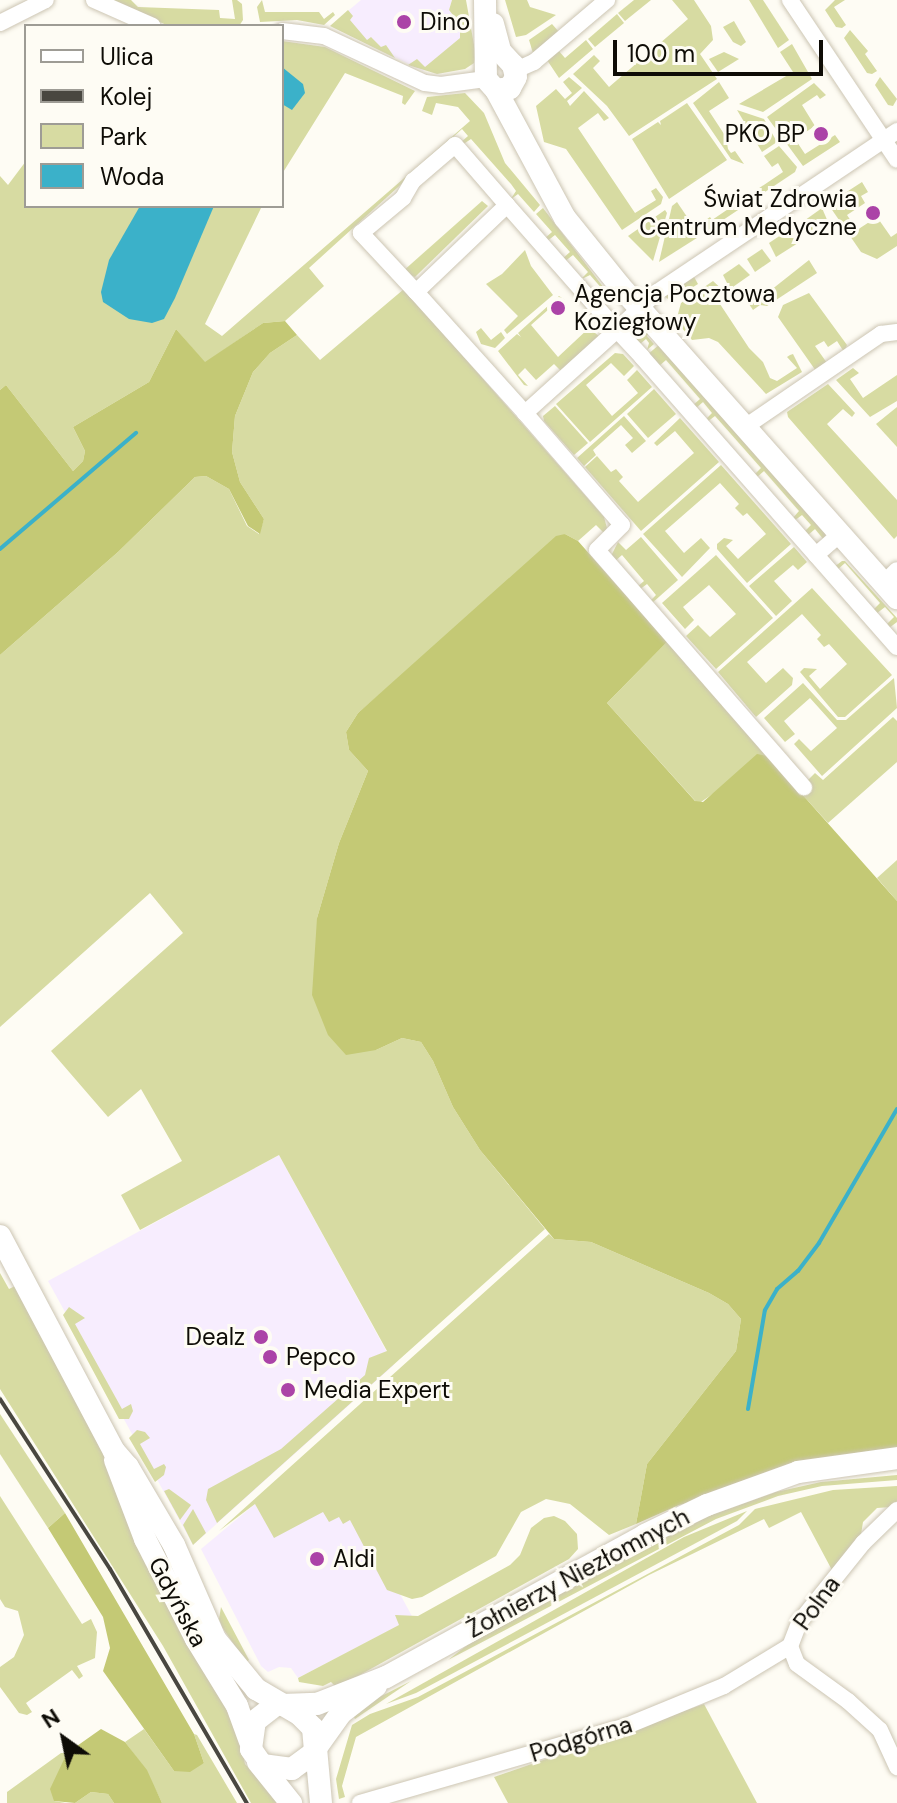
<!DOCTYPE html>
<meta charset="utf-8">
<style>
body{margin:0}
#map{position:relative;width:897px;height:1803px;overflow:hidden;background:#fefcf4;font-family:"DM Sans",sans-serif}
div>[style]{position:absolute}
[style*='--x']{left:calc(var(--x)*1px);top:calc(var(--y)*1px);width:calc(var(--w)*1px);rotate:calc(var(--a)*1deg)}
.commercial>*{inset:0;background:#f7edfe}
.green>*{inset:0;background:#d7dba2}
.forest>*{inset:0;background:#c4c975}
.water>*{inset:0;background:#3bb1c9}
.stream>*{height:4px;margin:-2px;padding:0 2px;transform-origin:2px;border-radius:2px;background:#3bb1c9}
.roads{filter:drop-shadow(0 0 2px #ccc5b3) drop-shadow(0 0 2px #ccc5b3)}
.street>*{height:16px;margin:-8px;padding:0 8px;transform-origin:8px;border-radius:8px;background:#fff}
.secondary>*{height:22px;margin:-11px;padding:0 11px;transform-origin:11px;border-radius:11px;background:#fff}
.rail>*{height:4px;margin:-2px;padding:0 2px;transform-origin:2px;border-radius:2px;background:#494740}
.dots>*{width:22px;height:22px;translate:-50% -50%;box-sizing:border-box;border:4px solid #fefcf4;border-radius:50%}
span{translate:-50% -50%;white-space:nowrap;text-align:center;line-height:1.15;-webkit-text-stroke:6px #fefcf4;paint-order:stroke}
.poi-label{font-size:24px;color:#0e0c06}
.left{translate:0 -50%;text-align:left}
.right{translate:-100% -50%;text-align:right}
.street-label{font-size:24px;color:#0e0c06}
.legend{position:absolute;left:24px;top:24px;width:260px;height:184px;box-sizing:border-box;background:#fefcf4;border:2px solid #9e9c95;margin:0;padding:10px 14px;list-style:none;font-size:24px;color:#0e0c06}
.legend li{display:flex;align-items:center;gap:16px;height:40px}
.legend b{width:40px;border:2px solid #9e9c95}
.north{position:absolute;left:24px;top:1699px;width:80px;height:80px;-webkit-text-stroke:6px #fefcf4;paint-order:stroke;rotate:327deg;font-size:22px;font-weight:700;line-height:32px;text-align:center;color:#0e0c06}
.north::after{content:'';display:block;margin:auto;width:28px;height:36px;background:#0e0c06;clip-path:polygon(50% 0,100% 100%,50% 72%,0 100%)}
.scale{position:absolute;left:613px;top:40px;width:210px;height:36px;box-sizing:border-box;border:4px solid #0e0c06;border-top:0;padding-left:10px;font-size:24px;line-height:28px;white-space:nowrap;color:#0e0c06;-webkit-text-stroke:6px #fefcf4;paint-order:stroke}
</style>
<div id="map">
<div class="commercial">
<div style="clip-path:polygon(361px 0,452px 0,449px 10px,460px 24px,460px 38px,423px 71px,330px 26px)"></div>
<div style="clip-path:polygon(279px 1155px,394px 1365px,193px 1545px,48px 1281px)"></div>
<div style="clip-path:polygon(335px 1474px,413px 1618px,298px 1678px,291px 1668px,279px 1667px,268px 1672px,261px 1666px,201px 1549px,255px 1504px)"></div>
</div>
<div class="green">
<div style="clip-path:polygon(108px 0,131px 0,138px 7px,219px 10px,220px 18px,235px 19px,232px 0,237px 0,242px 4px,243px 20px,239px 26px,169px 26px)"></div>
<div style="clip-path:polygon(262px 0,265px 12px,319px 12px,324px 19px,333px 12px,335px 15px,324px 25px,297px 20px,260px 22px,257px 7px)"></div>
<div style="clip-path:polygon(452px 0,466px 0,476px 56px,474px 63px,465px 69px,437px 74px,408px 65px,417px 59px,425px 67px,460px 38px,460px 24px,449px 10px)"></div>
<div style="clip-path:polygon(505px 0,527px 0,530px 7px,556px 15px,526px 35px,516px 37px)"></div>
<div style="clip-path:polygon(634px 0,651px 0,625px 21px,618px 13px)"></div>
<div style="clip-path:polygon(672px 0,694px 0,711px 26px,713px 40px,700px 54px,717px 79px,629px 136px,607px 106px,573px 74px,594px 55px,600px 61px,593px 68px,609px 87px,688px 19px)"></div>
<div style="clip-path:polygon(749px 0,763px 0,789px 40px,778px 48px)"></div>
<div style="clip-path:polygon(835px 0,845px 0,834px 7px,846px 25px,842px 28px,836px 27px,825px 10px)"></div>
<div style="clip-path:polygon(348px 10px,353px 16px,350px 20px,367px 40px,371px 37px,381px 47px,386px 45px,395px 58px,330px 26px)"></div>
<div style="clip-path:polygon(617px 14px,624px 23px,595px 47px,588px 39px)"></div>
<div style="clip-path:polygon(734px 21px,746px 42px,741px 46px,733px 42px,723px 27px)"></div>
<div style="clip-path:polygon(552px 24px,559px 32px,533px 53px,529px 40px)"></div>
<div style="clip-path:polygon(850px 30px,868px 51px,865px 54px,877px 71px,872px 74px,867px 73px,844px 38px)"></div>
<div style="clip-path:polygon(586px 40px,593px 49px,559px 78px,547px 60px,558px 50px,565px 58px)"></div>
<div style="clip-path:polygon(282px 41px,325px 47px,415px 91px,405px 105px,402px 103px,403px 96px,345px 73px,282px 174px)"></div>
<div style="clip-path:polygon(792px 44px,812px 79px,763px 112px,739px 104px,793px 72px,780px 52px)"></div>
<div style="clip-path:polygon(724px 52px,739px 59px,718px 72px,709px 59px)"></div>
<div style="clip-path:polygon(569px 77px,582px 88px,567px 101px,570px 106px,584px 91px,609px 118px,604px 121px,598px 113px,578px 128px,635px 213px,656px 200px,651px 191px,656px 188px,663px 197px,661px 204px,622px 230px,566px 149px,544px 142px,536px 106px,556px 89px,565px 99px,572px 93px,563px 82px)"></div>
<div style="clip-path:polygon(880px 77px,897px 99px,893px 106px,888px 105px,875px 85px)"></div>
<div style="clip-path:polygon(719px 82px,729px 98px,709px 111px,726px 137px,728px 149px,731px 153px,735px 151px,744px 164px,731px 159px,693px 103px)"></div>
<div style="clip-path:polygon(814px 83px,826px 95px,820px 99px,817px 95px,802px 105px,815px 126px,795px 139px,805px 154px,835px 135px,840px 142px,803px 166px,767px 117px)"></div>
<div style="clip-path:polygon(465px 93px,484px 113px,505px 163px,540px 205px,534px 212px,518px 194px,510px 200px,516px 191px,511px 184px,471px 139px,462px 145px,460px 143px,468px 136px,462px 129px,309px 268px,324px 286px,285px 321px,263px 323px,205px 363px,176px 329px,149px 382px,73px 427px,85px 451px,83px 461px,73px 471px,6px 385px,0 390px,0 176px,8px 185px,26px 161px,26px 206px,262px 206px,205px 324px,222px 336px,470px 121px,458px 107px,436px 103px,432px 115px,422px 111px,427px 97px)"></div>
<div style="clip-path:polygon(687px 103px,727px 160px,669px 199px,632px 139px,658px 122px,661px 125px,660px 121px)"></div>
<div style="clip-path:polygon(737px 110px,764px 119px,777px 142px,762px 152px)"></div>
<div style="clip-path:polygon(779px 146px,797px 167px,795px 172px,708px 230px,703px 222px,710px 217px,712px 220px,783px 172px,778px 163px,772px 167px,764px 156px)"></div>
<div style="clip-path:polygon(862px 182px,868px 192px,861px 196px,865px 203px,847px 215px,857px 230px,877px 217px,891px 237px,897px 233px,897px 246px,877px 259px,861px 252px,828px 204px)"></div>
<div style="clip-path:polygon(482px 201px,488px 206px,415px 277px,402px 272px)"></div>
<div style="clip-path:polygon(677px 202px,700px 236px,659px 262px,672px 206px)"></div>
<div style="clip-path:polygon(543px 208px,604px 288px,604px 291px,590px 275px,580px 280px,588px 272px,573px 255px,564px 262px,562px 259px,570px 252px,555px 235px,546px 242px,544px 239px,552px 232px,536px 214px)"></div>
<div style="clip-path:polygon(822px 208px,828px 222px,808px 236px,801px 223px)"></div>
<div style="clip-path:polygon(665px 210px,667px 213px,653px 261px,628px 236px)"></div>
<div style="clip-path:polygon(787px 231px,798px 243px,776px 257px,769px 243px)"></div>
<div style="clip-path:polygon(762px 249px,771px 261px,755px 272px,747px 259px)"></div>
<div style="clip-path:polygon(525px 250px,531px 266px,553px 295px,507px 334px,504px 330px,518px 316px,486px 284px,502px 274px)"></div>
<div style="clip-path:polygon(809px 260px,817px 273px,767px 306px,760px 305px,753px 310px,745px 298px,766px 294px)"></div>
<div style="clip-path:polygon(739px 264px,750px 275px,730px 289px,723px 275px)"></div>
<div style="clip-path:polygon(693px 275px,698px 284px,671px 301px,664px 296px)"></div>
<div style="clip-path:polygon(713px 281px,725px 292px,718px 296px,718px 301px,749px 348px,763px 362px,770px 378px,777px 381px,797px 368px,787px 357px,790px 355px,793px 354px,802px 372px,766px 394px,718px 342px,709px 338px,692px 340px,676px 321px,681px 303px)"></div>
<div style="clip-path:polygon(404px 289px,604px 517px,607px 528px,604px 533px,596px 525px,578px 541px,565px 534px,358px 713px,346px 732px,349px 750px,368px 771px,339px 843px,317px 918px,376px 1050px,402px 1038px,421px 1042px,433px 1061px,453px 1107px,480px 1150px,545px 1229px,217px 1523px,206px 1500px,208px 1489px,281px 1449px,365px 1375px,369px 1358px,387px 1351px,279px 1155px,140px 1230px,121px 1195px,182px 1161px,141px 1089px,108px 1117px,51px 1051px,183px 933px,150px 893px,0 1027px,0 655px,118px 552px,195px 477px,206px 476px,229px 489px,247px 526px,259px 534px,264px 519px,240px 482px,232px 452px,235px 416px,253px 372px,270px 353px,297px 335px,320px 360px)"></div>
<div style="clip-path:polygon(809px 293px,847px 345px,844px 352px,837px 341px,828px 347px,824px 341px,815px 346px,827px 363px,816px 371px,778px 317px,783px 305px)"></div>
<div style="clip-path:polygon(559px 296px,565px 300px,560px 304px,557px 302px,531px 325px,558px 357px,589px 328px,600px 337px,562px 372px,554px 364px,536px 380px,525px 368px,518px 375px,528px 386px,524px 385px,498px 351px,517px 334px,521px 337px,518px 333px)"></div>
<div style="clip-path:polygon(634px 324px,641px 324px,649px 333px,647px 336px,654px 344px,647px 350px,649px 343px,646px 339px,640px 344px,631px 335px)"></div>
<div style="clip-path:polygon(481px 328px,491px 340px,501px 332px,505px 338px,495px 348px,481px 344px,476px 332px)"></div>
<div style="clip-path:polygon(660px 344px,826px 531px,824px 540px,815px 529px,807px 536px,804px 532px,811px 525px,802px 515px,794px 521px,792px 519px,799px 511px,764px 471px,756px 478px,753px 476px,761px 468px,715px 416px,707px 422px,705px 420px,712px 413px,703px 402px,695px 409px,692px 406px,700px 399px,666px 360px,658px 367px,647px 355px)"></div>
<div style="clip-path:polygon(615px 353px,623px 354px,634px 366px,624px 376px,611px 363px,586px 385px,612px 416px,638px 393px,627px 380px,637px 370px,652px 387px,590px 442px,556px 404px)"></div>
<div style="clip-path:polygon(853px 368px,859px 373px,850px 379px,863px 398px,897px 375px,897px 401px,870px 417px,836px 380px)"></div>
<div style="clip-path:polygon(828px 384px,855px 413px,852px 417px,843px 409px,827px 424px,897px 500px,897px 536px,894px 539px,788px 417px,787px 412px)"></div>
<div style="clip-path:polygon(654px 389px,676px 414px,648px 438px,627px 414px)"></div>
<div style="clip-path:polygon(555px 406px,588px 443px,574px 455px,544px 421px,543px 416px)"></div>
<div style="clip-path:polygon(897px 407px,897px 447px,876px 424px)"></div>
<div style="clip-path:polygon(624px 416px,646px 441px,632px 453px,625px 445px,633px 438px,621px 425px,593px 450px,596px 455px,584px 466px,577px 458px)"></div>
<div style="clip-path:polygon(680px 418px,719px 462px,641px 531px,585px 467px,597px 456px,611px 472px,616px 469px,623px 477px,619px 481px,638px 502px,694px 453px,675px 431px,657px 446px,654px 443px)"></div>
<div style="clip-path:polygon(721px 465px,791px 544px,747px 583px,717px 549px,717px 544px,724px 538px,733px 540px,726px 546px,738px 559px,766px 534px,747px 513px,743px 516px,735px 508px,739px 504px,720px 483px,665px 531px,684px 553px,701px 538px,710px 548px,682px 577px,643px 534px)"></div>
<div style="clip-path:polygon(641px 537px,678px 580px,651px 604px,649px 602px,656px 595px,647px 584px,639px 590px,636px 588px,644px 581px,622px 555px,614px 562px,611px 556px,618px 542px,626px 550px)"></div>
<div style="clip-path:polygon(794px 547px,807px 562px,798px 570px,793px 565px,774px 581px,792px 601px,776px 616px,749px 586px)"></div>
<div style="clip-path:polygon(716px 555px,773px 618px,716px 669px,686px 636px,698px 625px,710px 637px,736px 614px,709px 585px,683px 607px,694px 620px,685px 629px,662px 603px)"></div>
<div style="clip-path:polygon(842px 561px,845px 561px,897px 618px,897px 622px,889px 628px,886px 625px,894px 617px,885px 607px,876px 614px,873px 610px,880px 603px,845px 563px,837px 570px,834px 567px)"></div>
<div style="clip-path:polygon(812px 588px,892px 675px,845px 717px,838px 717px,800px 672px,804px 668px,817px 669px,809px 676px,820px 689px,847px 664px,829px 644px,824px 647px,817px 639px,821px 635px,802px 614px,747px 662px,766px 683px,783px 668px,793px 678px,792px 685px,756px 717px,718px 672px)"></div>
<div style="clip-path:polygon(667px 642px,768px 756px,698px 804px,607px 703px)"></div>
<div style="clip-path:polygon(894px 678px,897px 708px,822px 776px,794px 744px,799px 739px,811px 751px,837px 728px,810px 698px,784px 721px,795px 734px,785px 742px,764px 718px,803px 683px,837px 720px,846px 720px)"></div>
<div style="clip-path:polygon(893px 717px,897px 721px,897px 762px,828px 823px,800px 792px,807px 781px,815px 773px,823px 780px)"></div>
<div style="clip-path:polygon(897px 860px,897px 901px,877px 878px)"></div>
<div style="clip-path:polygon(549px 1234px,554px 1239px,591px 1242px,709px 1293px,728px 1304px,741px 1319px,736px 1351px,647px 1464px,636px 1524px,609px 1535px,570px 1504px,546px 1499px,521px 1512px,496px 1556px,422px 1597px,412px 1599px,387px 1590px,350px 1520px,343px 1524px,339px 1517px,329px 1522px,323px 1512px,274px 1538px,255px 1504px,219px 1531px)"></div>
<div style="clip-path:polygon(0 1273px,9px 1289px,17px 1285px,63px 1368px,221px 1693px,239px 1734px,245px 1764px,280px 1803px,251px 1803px,163px 1646px,0 1389px)"></div>
<div style="clip-path:polygon(69px 1307px,85px 1318px,75px 1324px,122px 1409px,131px 1404px,133px 1411px,129px 1419px,119px 1419px,63px 1315px)"></div>
<div style="clip-path:polygon(0 1414px,65px 1513px,48px 1528px,0 1454px)"></div>
<div style="clip-path:polygon(137px 1430px,145px 1432px,150px 1438px,140px 1444px,154px 1469px,164px 1464px,166px 1467px,164px 1475px,155px 1482px,129px 1438px)"></div>
<div style="clip-path:polygon(897px 1475px,897px 1480px,822px 1486px,778px 1496px,716px 1519px,448px 1660px,475px 1639px,692px 1522px,776px 1492px,821px 1482px)"></div>
<div style="clip-path:polygon(897px 1486px,897px 1501px,891px 1507px,877px 1508px,863px 1522px,860px 1541px,833px 1572px,801px 1512px,769px 1528px,764px 1519px,649px 1575px,356px 1737px,342px 1786px,345px 1797px,339px 1799px,336px 1779px,352px 1725px,370px 1714px,418px 1697px,739px 1525px,755px 1509px,833px 1490px)"></div>
<div style="clip-path:polygon(169px 1489px,191px 1505px,180px 1520px,164px 1491px)"></div>
<div style="clip-path:polygon(0 1496px,82px 1624px,91px 1619px,97px 1632px,95px 1658px,77px 1666px,83px 1676px,79px 1679px,72px 1670px,26px 1703px,32px 1712px,27px 1715px,19px 1713px,0 1687px,0 1667px,14px 1657px,24px 1635px,18px 1611px,5px 1607px,0 1599px)"></div>
<div style="clip-path:polygon(193px 1509px,206px 1533px,193px 1545px,183px 1525px)"></div>
<div style="clip-path:polygon(747px 1511px,737px 1521px,416px 1693px,386px 1704px,684px 1537px)"></div>
<div style="clip-path:polygon(554px 1516px,565px 1521px,577px 1534px,578px 1549px,569px 1559px,358px 1676px,335px 1686px,331px 1682px,323px 1686px,299px 1682px,298px 1678px,399px 1625px,395px 1615px,418px 1616px,510px 1565px,520px 1555px,531px 1528px,544px 1518px)"></div>
<div style="clip-path:polygon(221px 1607px,249px 1660px,246px 1662px,222px 1627px,219px 1619px)"></div>
<div style="clip-path:polygon(411px 1681px,355px 1719px,351px 1712px,354px 1710px)"></div>
<div style="clip-path:polygon(704px 1704px,757px 1803px,508px 1803px,494px 1777px)"></div>
<div style="clip-path:polygon(144px 1729px,174px 1771px,204px 1763px,194px 1734px,197px 1735px,237px 1803px,162px 1803px,146px 1770px,125px 1742px)"></div>
<div style="clip-path:polygon(61px 1753px,67px 1753px,54px 1801px,66px 1803px,7px 1803px,7px 1792px)"></div>
<div style="clip-path:polygon(91px 1792px,108px 1794px,114px 1803px,75px 1803px)"></div>
</div>
<div class="forest">
<div style="clip-path:polygon(285px 321px,297px 335px,270px 353px,253px 372px,235px 416px,232px 452px,240px 482px,264px 519px,260px 534px,248px 526px,229px 489px,206px 476px,195px 477px,118px 552px,0 655px,0 390px,6px 385px,73px 471px,83px 461px,85px 451px,73px 427px,149px 382px,176px 329px,205px 362px,263px 323px)"></div>
<div style="clip-path:polygon(565px 534px,578px 541px,667px 642px,607px 703px,695px 801px,703px 802px,757px 754px,768px 756px,897px 901px,897px 1450px,679px 1505px,636px 1524px,647px 1464px,736px 1351px,741px 1319px,728px 1304px,709px 1293px,591px 1242px,554px 1239px,480px 1150px,453px 1107px,433px 1061px,421px 1042px,402px 1038px,376px 1050px,346px 1055px,328px 1035px,312px 995px,317px 918px,339px 843px,368px 771px,349px 750px,346px 732px,358px 713px,556px 536px)"></div>
<div style="clip-path:polygon(65px 1513px,194px 1734px,204px 1763px,190px 1772px,174px 1771px,103px 1671px,110px 1648px,103px 1617px,48px 1528px)"></div>
<div style="clip-path:polygon(101px 1729px,125px 1742px,147px 1770px,162px 1803px,114px 1803px,108px 1794px,91px 1792px,75px 1803px,54px 1801px,50px 1789px,67px 1753px)"></div>
</div>
<div class="water">
<div style="clip-path:polygon(282px 67px,303px 84px,305px 93px,292px 110px,282px 104px)"></div>
<div style="clip-path:polygon(140px 206px,214px 206px,175px 298px,164px 319px,152px 323px,129px 319px,103px 302px,101px 292px,109px 260px)"></div>
</div>
<div class="stream">
<div style="--x:0;--y:549;--w:179;--a:-40.5"></div>
<div style="--x:748;--y:1409;--w:100;--a:-80.3"></div>
<div style="--x:765;--y:1310;--w:24;--a:-60"></div>
<div style="--x:777;--y:1289;--w:28;--a:-41"></div>
<div style="--x:798;--y:1271;--w:35;--a:-53"></div>
<div style="--x:819;--y:1243;--w:155;--a:-59.8"></div>
</div>
<div class="roads">
<div class="street">
<div style="--x:94;--y:0;--w:64;--a:23.8"></div>
<div style="--x:790;--y:0;--w:192;--a:56.2"></div>
<div style="--x:0;--y:23;--w:51;--a:-26.6"></div>
<div style="--x:282;--y:31;--w:42;--a:6.8"></div>
<div style="--x:324;--y:36;--w:111;--a:25"></div>
<div style="--x:425;--y:83;--w:16;--a:7"></div>
<div style="--x:441;--y:85;--w:45;--a:-7.6"></div>
<div style="--x:516;--y:70;--w:20;--a:-24"></div>
<div style="--x:534;--y:62;--w:96;--a:-40.3"></div>
<div style="--x:897;--y:131;--w:289;--a:146.1"></div>
<div style="--x:657;--y:292;--w:55;--a:136.5"></div>
<div style="--x:617;--y:330;--w:124;--a:137.9"></div>
<div style="--x:525;--y:413;--w:163;--a:-132"></div>
<div style="--x:416;--y:292;--w:126;--a:-43.7"></div>
<div style="--x:507;--y:205;--w:167;--a:48.7"></div>
<div style="--x:617;--y:330;--w:37;--a:47"></div>
<div style="--x:642;--y:357;--w:386;--a:48.7"></div>
<div style="--x:416;--y:292;--w:81;--a:-133"></div>
<div style="--x:361;--y:233;--w:55;--a:-39.8"></div>
<div style="--x:403;--y:198;--w:20;--a:-60"></div>
<div style="--x:413;--y:181;--w:55;--a:-40.6"></div>
<div style="--x:455;--y:145;--w:79;--a:49.1"></div>
<div style="--x:525;--y:413;--w:148;--a:49.1"></div>
<div style="--x:622;--y:525;--w:35;--a:135"></div>
<div style="--x:597;--y:550;--w:315;--a:48.9"></div>
<div style="--x:745;--y:427;--w:165;--a:-34.4"></div>
<div style="--x:881;--y:334;--w:16;--a:-7"></div>
<div style="--x:816;--y:555;--w:32;--a:-41"></div>
<div style="--x:884;--y:583;--w:18;--a:-45"></div>
<div style="--x:897;--y:1510;--w:47;--a:135.9"></div>
<div style="--x:863;--y:1543;--w:102;--a:128.7"></div>
<div style="--x:799;--y:1623;--w:25;--a:111"></div>
<div style="--x:790;--y:1646;--w:19;--a:69"></div>
<div style="--x:797;--y:1664;--w:63;--a:36"></div>
<div style="--x:848;--y:1701;--w:43;--a:42.2"></div>
<div style="--x:880;--y:1730;--w:41;--a:65.3"></div>
<div style="--x:360;--y:1803;--w:275;--a:-16.1"></div>
<div style="--x:624;--y:1727;--w:108;--a:-22.3"></div>
<div style="--x:724;--y:1686;--w:77;--a:-31.2"></div>
</div>
<div class="secondary">
<div style="--x:485;--y:0;--w:79;--a:89.3"></div>
<div style="--x:486;--y:79;--w:15;--a:48"></div>
<div style="--x:496;--y:90;--w:145;--a:61.7"></div>
<div style="--x:565;--y:218;--w:86;--a:51.1"></div>
<div style="--x:619;--y:285;--w:419;--a:48.4"></div>
<div style="--x:493;--y:24;--w:28;--a:75"></div>
<div style="--x:500;--y:51;--w:19;--a:47"></div>
<div style="--x:513;--y:65;--w:12;--a:76"></div>
<div style="--x:516;--y:77;--w:13;--a:119"></div>
<div style="--x:510;--y:88;--w:14;--a:172"></div>
<div style="--x:0;--y:1236;--w:243;--a:62.1"></div>
<div style="--x:114;--y:1451;--w:21;--a:49"></div>
<div style="--x:128;--y:1467;--w:91;--a:59.5"></div>
<div style="--x:174;--y:1545;--w:103;--a:66.4"></div>
<div style="--x:215;--y:1639;--w:65;--a:50.6"></div>
<div style="--x:256;--y:1689;--w:50;--a:30.2"></div>
<div style="--x:299;--y:1714;--w:20;--a:45"></div>
<div style="--x:313;--y:1728;--w:24;--a:85"></div>
<div style="--x:315;--y:1752;--w:29;--a:144"></div>
<div style="--x:292;--y:1769;--w:30;--a:-172"></div>
<div style="--x:262;--y:1765;--w:19;--a:-125"></div>
<div style="--x:251;--y:1749;--w:28;--a:-82"></div>
<div style="--x:255;--y:1721;--w:28;--a:-38"></div>
<div style="--x:115;--y:1460;--w:85;--a:69.2"></div>
<div style="--x:145;--y:1539;--w:112;--a:63"></div>
<div style="--x:196;--y:1639;--w:79;--a:58.5"></div>
<div style="--x:237;--y:1706;--w:37;--a:70"></div>
<div style="--x:282;--y:1705;--w:35;--a:-2"></div>
<div style="--x:317;--y:1704;--w:74;--a:-21.4"></div>
<div style="--x:386;--y:1677;--w:295;--a:-28.7"></div>
<div style="--x:645;--y:1535;--w:69;--a:-25.8"></div>
<div style="--x:707;--y:1505;--w:97;--a:-19.9"></div>
<div style="--x:798;--y:1472;--w:100;--a:-8"></div>
<div style="--x:258;--y:1762;--w:53;--a:51.2"></div>
<div style="--x:321;--y:1803;--w:55;--a:-95.2"></div>
<div style="--x:316;--y:1748;--w:43;--a:-54.5"></div>
<div style="--x:341;--y:1713;--w:44;--a:-37.6"></div>
</div>
</div>
<div class="rail">
<div style="--x:0;--y:1399;--w:202;--a:57.1"></div>
<div style="--x:110;--y:1569;--w:271;--a:59.7"></div>
</div>
<div class="dots">
<div style="left:404px;top:22px;background:#ab43a7"></div>
<div style="left:821px;top:134px;background:#ab43a7"></div>
<div style="left:873px;top:213px;background:#ab43a7"></div>
<div style="left:558px;top:308px;background:#ab43a7"></div>
<div style="left:261px;top:1337px;background:#ab43a7"></div>
<div style="left:270px;top:1357px;background:#ab43a7"></div>
<div style="left:288px;top:1390px;background:#ab43a7"></div>
<div style="left:317px;top:1559px;background:#ab43a7"></div>
</div>
<div class="poi-label">
<span class="left" style="left:420px;top:22px">Dino</span>
<span class="right" style="left:805px;top:134px">PKO BP</span>
<span class="right" style="left:857px;top:213px">Świat Zdrowia<br>Centrum Medyczne</span>
<span class="left" style="left:574px;top:308px">Agencja Pocztowa<br>Koziegłowy</span>
<span class="right" style="left:245px;top:1337px">Dealz</span>
<span class="left" style="left:286px;top:1357px">Pepco</span>
<span class="left" style="left:304px;top:1390px">Media Expert</span>
<span class="left" style="left:333px;top:1559px">Aldi</span>
</div>
<div class="street-label">
<span style="left:578px;top:1573px;rotate:-28deg">Żołnierzy Niezłomnych</span>
<span style="left:178px;top:1602px;rotate:62deg">Gdyńska</span>
<span style="left:817px;top:1603px;rotate:-54deg">Polna</span>
<span style="left:581px;top:1739px;rotate:-17deg">Podgórna</span>
</div>
<ul class="legend">
<li><b style="height:10px;background:#fff"></b>Ulica</li>
<li><b style="height:10px;background:#494740"></b>Kolej</li>
<li><b style="height:22px;background:#d7dba2"></b>Park</li>
<li><b style="height:22px;background:#3bb1c9"></b>Woda</li>
</ul>
<div class="north">N</div>
<div class="scale">100 m</div>
</div>
